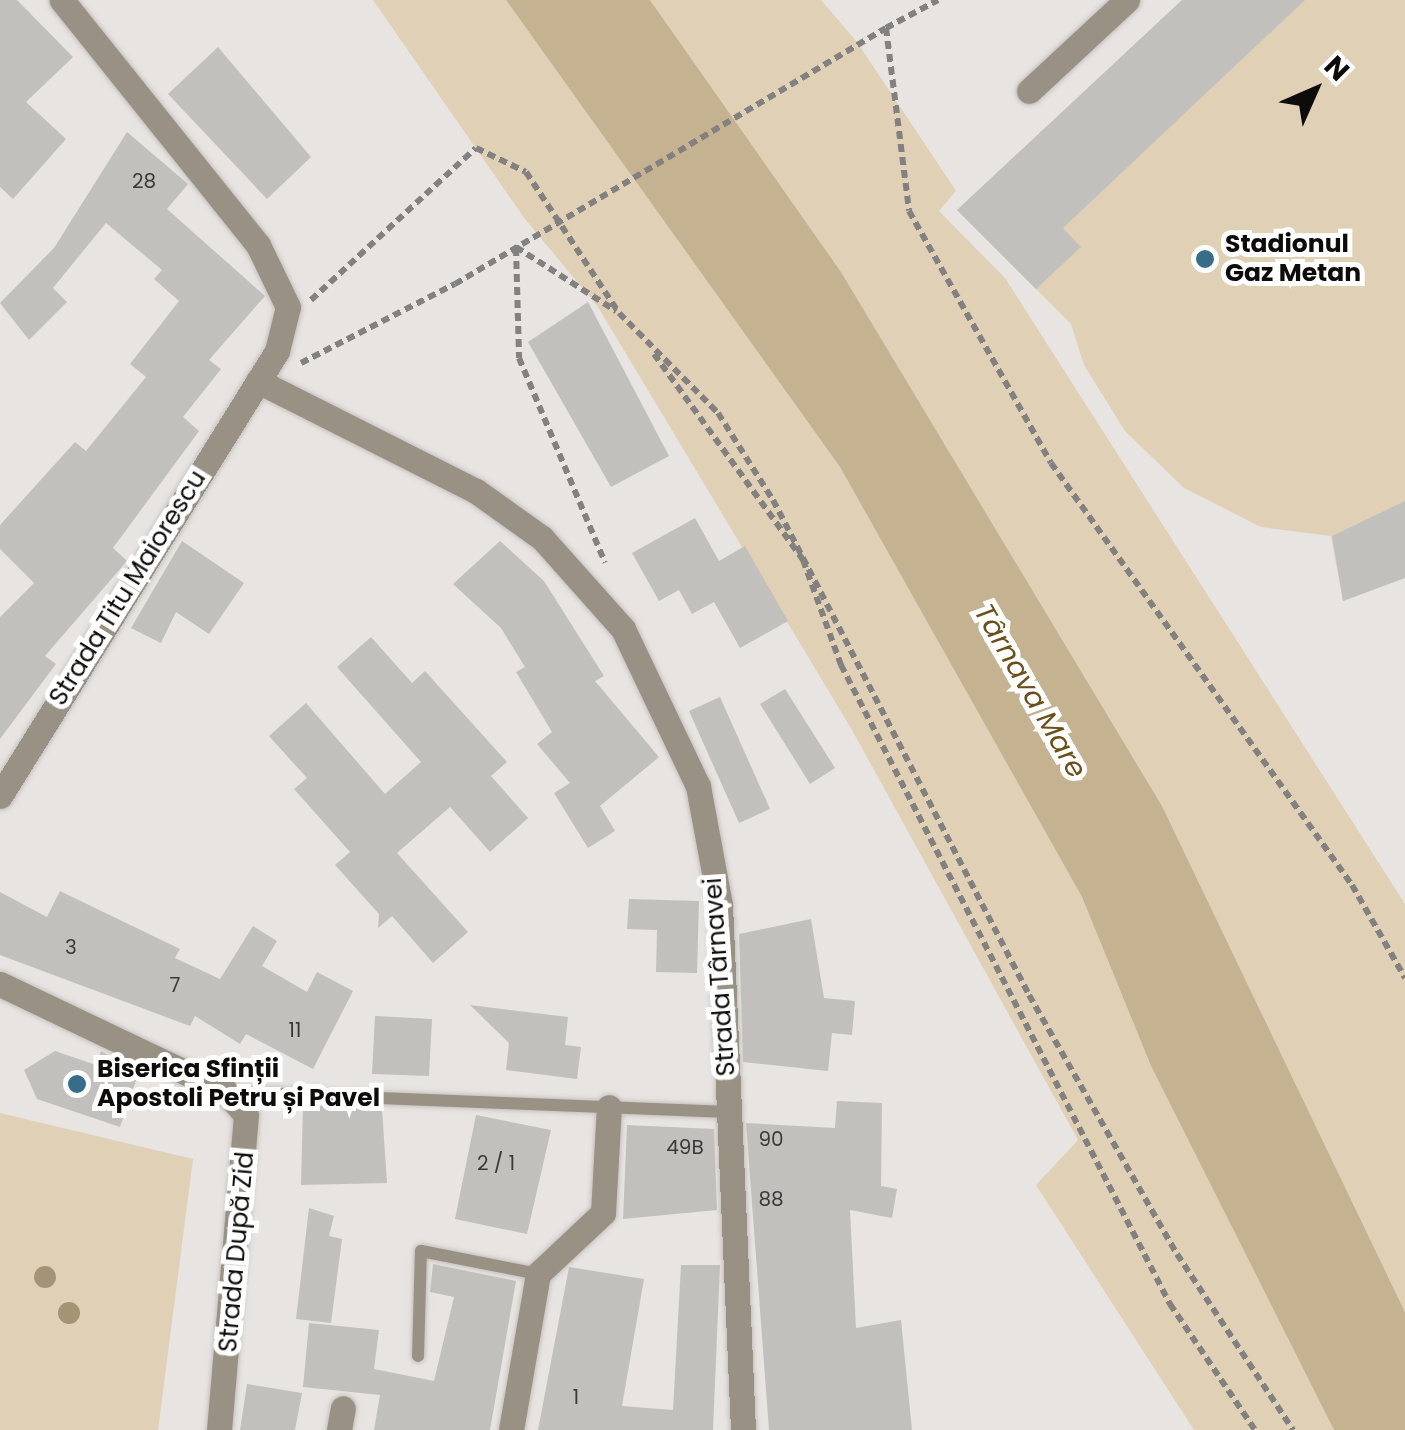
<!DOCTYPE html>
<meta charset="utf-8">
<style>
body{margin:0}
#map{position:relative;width:1405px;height:1430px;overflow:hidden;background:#e7e4e1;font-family:Poppins,sans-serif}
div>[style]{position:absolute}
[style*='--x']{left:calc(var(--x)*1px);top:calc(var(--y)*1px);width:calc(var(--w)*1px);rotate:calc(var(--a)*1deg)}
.green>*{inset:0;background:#e0d0b6}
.water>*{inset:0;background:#c5b291}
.building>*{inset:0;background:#c2c0bd}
.path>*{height:6px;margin-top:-3px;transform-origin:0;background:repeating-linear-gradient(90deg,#83817f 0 8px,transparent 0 13px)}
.roads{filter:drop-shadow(0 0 2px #c4c1bf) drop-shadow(0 0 2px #c4c1bf)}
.service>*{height:12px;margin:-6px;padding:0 6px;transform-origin:6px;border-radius:6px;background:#999183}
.minor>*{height:25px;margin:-12.5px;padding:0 12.5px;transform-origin:12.5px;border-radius:12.5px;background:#999183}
.trees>*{width:22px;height:22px;margin:-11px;border-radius:50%;background:#a49475}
.dots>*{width:28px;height:28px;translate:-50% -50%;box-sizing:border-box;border:5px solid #fff;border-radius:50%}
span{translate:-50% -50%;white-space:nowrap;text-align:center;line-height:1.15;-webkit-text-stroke:10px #fff;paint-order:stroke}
.number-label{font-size:20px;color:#3a3938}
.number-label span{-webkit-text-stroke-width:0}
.poi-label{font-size:25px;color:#0d0c0b;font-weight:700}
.left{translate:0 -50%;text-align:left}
.street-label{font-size:25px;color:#0d0c0b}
.water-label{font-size:28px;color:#6a4f18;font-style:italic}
.north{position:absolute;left:1265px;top:40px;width:100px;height:100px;-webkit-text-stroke:8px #fff;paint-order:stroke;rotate:45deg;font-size:28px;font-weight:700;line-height:40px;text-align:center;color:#0d0c0b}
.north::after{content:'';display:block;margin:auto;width:35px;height:45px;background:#0d0c0b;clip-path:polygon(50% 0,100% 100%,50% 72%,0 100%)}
</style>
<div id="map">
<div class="green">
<div style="clip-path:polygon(373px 0,506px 0,840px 467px,1082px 897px,1151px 1066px,1334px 1430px,1194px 1430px,1036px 1185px,1078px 1140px,852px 730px,598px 307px,525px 219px)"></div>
<div style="clip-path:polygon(650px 0,821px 0,857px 42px,956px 191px,939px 211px,1005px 278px,1405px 904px,1405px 1312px,1162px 806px,841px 272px)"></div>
<div style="clip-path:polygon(1182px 0,1405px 0,1405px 577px,1343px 601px,1331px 536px,1261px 527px,1184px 488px,1125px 431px,1084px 365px,1071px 324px,957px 210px)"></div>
<div style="clip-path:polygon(0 1113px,193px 1159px,158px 1430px,0 1430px)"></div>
</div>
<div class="water">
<div style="clip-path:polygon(506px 0,650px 0,841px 272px,1162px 806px,1405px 1312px,1405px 1430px,1334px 1430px,1151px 1066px,1082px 897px,840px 467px)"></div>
</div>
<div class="building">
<div style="clip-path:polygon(0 0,17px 0,73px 57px,26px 102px,66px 139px,13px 199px,0 187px)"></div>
<div style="clip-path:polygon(1182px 0,1305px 0,1063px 228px,1081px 247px,1036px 289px,957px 210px)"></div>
<div style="clip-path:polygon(218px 47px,311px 157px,267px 199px,168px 94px)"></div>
<div style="clip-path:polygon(127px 132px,188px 184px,167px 209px,265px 296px,209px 360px,221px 369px,183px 417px,199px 431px,113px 548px,127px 561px,45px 656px,56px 664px,0 739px,0 617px,34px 583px,0 549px,0 525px,75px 442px,86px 451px,146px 377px,130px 364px,179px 301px,154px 279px,162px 270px,106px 223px,53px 288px,67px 302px,29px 340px,0 303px,54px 248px)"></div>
<div style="clip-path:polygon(588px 302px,669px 456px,611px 487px,528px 342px)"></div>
<div style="clip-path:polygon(1405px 501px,1405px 578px,1343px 601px,1332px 536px)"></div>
<div style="clip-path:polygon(695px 518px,719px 561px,745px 546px,788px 621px,740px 648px,714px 602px,692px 614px,679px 590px,659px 601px,632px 553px)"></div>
<div style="clip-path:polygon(182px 541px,244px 583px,209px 634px,176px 612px,161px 643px,131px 628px)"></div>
<div style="clip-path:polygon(500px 541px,544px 581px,604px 676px,595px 681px,659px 757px,600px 806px,615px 831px,588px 848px,554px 793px,570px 783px,537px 744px,552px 732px,516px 672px,525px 667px,501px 628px,453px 584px)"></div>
<div style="clip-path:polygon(371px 637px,412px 683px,425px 671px,507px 762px,491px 776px,528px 818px,490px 852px,450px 807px,397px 853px,468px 932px,433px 963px,392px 916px,378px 928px,379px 914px,335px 865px,350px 852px,294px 789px,307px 778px,269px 736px,306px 703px,385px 794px,421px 762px,337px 667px)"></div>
<div style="clip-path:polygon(785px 689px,835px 768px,810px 784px,760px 704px)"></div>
<div style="clip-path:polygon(720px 697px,770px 809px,739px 823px,689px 711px)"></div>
<div style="clip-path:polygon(60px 891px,180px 949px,175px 958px,220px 979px,253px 926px,277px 941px,262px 966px,307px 992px,317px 972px,353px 991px,313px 1069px,246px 1034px,240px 1044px,195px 1016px,190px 1026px,0 955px,0 892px,47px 917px)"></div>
<div style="clip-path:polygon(629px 899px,699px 901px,697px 973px,656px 972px,657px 930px,627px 929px)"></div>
<div style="clip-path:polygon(811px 919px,824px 998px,855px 1001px,852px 1035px,832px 1033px,828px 1071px,743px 1062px,739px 934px)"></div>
<div style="clip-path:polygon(470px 1005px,568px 1017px,565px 1045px,581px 1047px,577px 1079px,506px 1070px,509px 1043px)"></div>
<div style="clip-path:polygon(375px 1016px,432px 1019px,429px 1076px,372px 1074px)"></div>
<div style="clip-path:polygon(55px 1051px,96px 1065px,101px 1051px,139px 1072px,120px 1127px,37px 1099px,24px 1070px)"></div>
<div style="clip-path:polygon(837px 1101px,882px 1103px,881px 1186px,897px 1189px,892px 1218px,850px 1210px,856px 1328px,901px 1320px,912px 1430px,769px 1430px,746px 1123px,835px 1128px)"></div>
<div style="clip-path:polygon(303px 1105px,382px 1109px,387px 1183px,301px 1185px)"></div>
<div style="clip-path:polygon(476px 1115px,551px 1130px,527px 1234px,455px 1219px)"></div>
<div style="clip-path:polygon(627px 1125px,714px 1129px,717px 1210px,623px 1219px)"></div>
<div style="clip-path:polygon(309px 1208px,334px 1216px,329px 1236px,342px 1239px,331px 1323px,296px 1319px)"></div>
<div style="clip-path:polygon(433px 1264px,516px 1281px,490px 1430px,374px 1430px,380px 1395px,303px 1387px,309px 1323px,379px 1330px,374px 1369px,434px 1381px,454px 1297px,430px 1292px)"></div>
<div style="clip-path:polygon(681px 1265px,720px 1265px,713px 1430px,538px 1430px,569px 1267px,644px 1279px,622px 1406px,673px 1410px)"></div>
<div style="clip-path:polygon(247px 1384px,302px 1393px,295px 1430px,240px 1430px)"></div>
</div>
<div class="path">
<div style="--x:886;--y:28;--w:59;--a:-28.3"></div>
<div style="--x:516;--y:247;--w:119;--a:32.6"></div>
<div style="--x:516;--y:248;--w:110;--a:88.4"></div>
<div style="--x:519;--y:358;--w:222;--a:67.2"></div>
<div style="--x:311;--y:300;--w:224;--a:-42.7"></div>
<div style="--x:476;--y:148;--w:55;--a:25.6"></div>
<div style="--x:526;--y:172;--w:169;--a:56.6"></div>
<div style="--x:619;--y:313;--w:141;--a:45.3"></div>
<div style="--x:718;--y:413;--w:103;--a:57.7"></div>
<div style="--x:773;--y:500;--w:557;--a:62.65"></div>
<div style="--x:1029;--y:995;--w:298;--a:60.3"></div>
<div style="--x:1177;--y:1254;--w:211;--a:56.6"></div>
<div style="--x:654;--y:354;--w:254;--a:54.1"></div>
<div style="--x:803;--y:560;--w:112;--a:70.1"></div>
<div style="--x:841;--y:665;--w:719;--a:62.76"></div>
<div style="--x:1170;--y:1304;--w:152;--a:56"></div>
<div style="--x:301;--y:363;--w:173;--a:-27.2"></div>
<div style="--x:455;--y:284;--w:501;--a:-30.71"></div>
<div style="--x:886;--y:28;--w:184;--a:82.8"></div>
<div style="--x:909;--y:211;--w:289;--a:60.6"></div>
<div style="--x:1051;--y:463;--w:518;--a:54.5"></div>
<div style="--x:1352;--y:885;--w:107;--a:60.3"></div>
</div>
<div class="roads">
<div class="service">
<div style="--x:229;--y:1092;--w:500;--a:2.29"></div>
<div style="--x:418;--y:1356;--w:105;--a:-88.4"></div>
<div style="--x:421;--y:1251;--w:119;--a:11.1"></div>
</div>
<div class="minor">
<div style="--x:1029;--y:91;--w:134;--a:-42.9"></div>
<div style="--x:258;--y:381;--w:244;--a:26.8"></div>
<div style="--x:476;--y:491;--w:81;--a:35.5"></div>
<div style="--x:542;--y:538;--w:122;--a:48.3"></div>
<div style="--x:623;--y:629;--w:174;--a:64.5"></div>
<div style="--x:698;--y:786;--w:121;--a:79.5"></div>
<div style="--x:720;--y:905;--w:526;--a:87.49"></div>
<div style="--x:0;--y:796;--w:524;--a:-58.1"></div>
<div style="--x:277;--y:351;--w:45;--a:-76"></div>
<div style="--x:288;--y:307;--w:69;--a:-115.8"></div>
<div style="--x:258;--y:245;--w:314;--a:-128.7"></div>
<div style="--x:0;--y:984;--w:250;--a:25.5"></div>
<div style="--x:226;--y:1092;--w:30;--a:49"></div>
<div style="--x:246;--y:1115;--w:316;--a:94.9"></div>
<div style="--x:339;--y:1430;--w:22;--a:-80"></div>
<div style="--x:511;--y:1430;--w:158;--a:-80.2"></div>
<div style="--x:538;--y:1274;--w:89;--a:-43.2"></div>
<div style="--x:603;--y:1213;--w:106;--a:-86.8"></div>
</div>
</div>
<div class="trees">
<div style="left:45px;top:1277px"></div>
<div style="left:69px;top:1313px"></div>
</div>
<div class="dots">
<div style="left:1205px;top:259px;background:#366e89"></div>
<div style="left:77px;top:1084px;background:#366e89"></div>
</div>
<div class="number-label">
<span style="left:144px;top:181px">28</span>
<span style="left:71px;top:947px">3</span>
<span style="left:175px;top:985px">7</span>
<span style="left:295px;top:1030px">11</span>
<span style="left:771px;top:1139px">90</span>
<span style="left:685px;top:1147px">49B</span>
<span style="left:496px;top:1163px">2 / 1</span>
<span style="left:771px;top:1199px">88</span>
<span style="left:576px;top:1397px">1</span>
</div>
<div class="poi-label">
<span class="left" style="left:1225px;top:259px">Stadionul<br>Gaz Metan</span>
<span class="left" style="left:97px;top:1084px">Biserica Sfinții<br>Apostoli Petru și Pavel</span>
</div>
<div class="street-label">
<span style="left:128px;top:588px;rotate:-58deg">Strada Titu Maiorescu</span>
<span style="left:720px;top:977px;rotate:-94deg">Strada Târnavei</span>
<span style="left:237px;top:1252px;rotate:-85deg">Strada După Zid</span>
</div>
<div class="water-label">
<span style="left:1030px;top:691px;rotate:60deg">Târnava Mare</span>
</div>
<div class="north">N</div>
</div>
